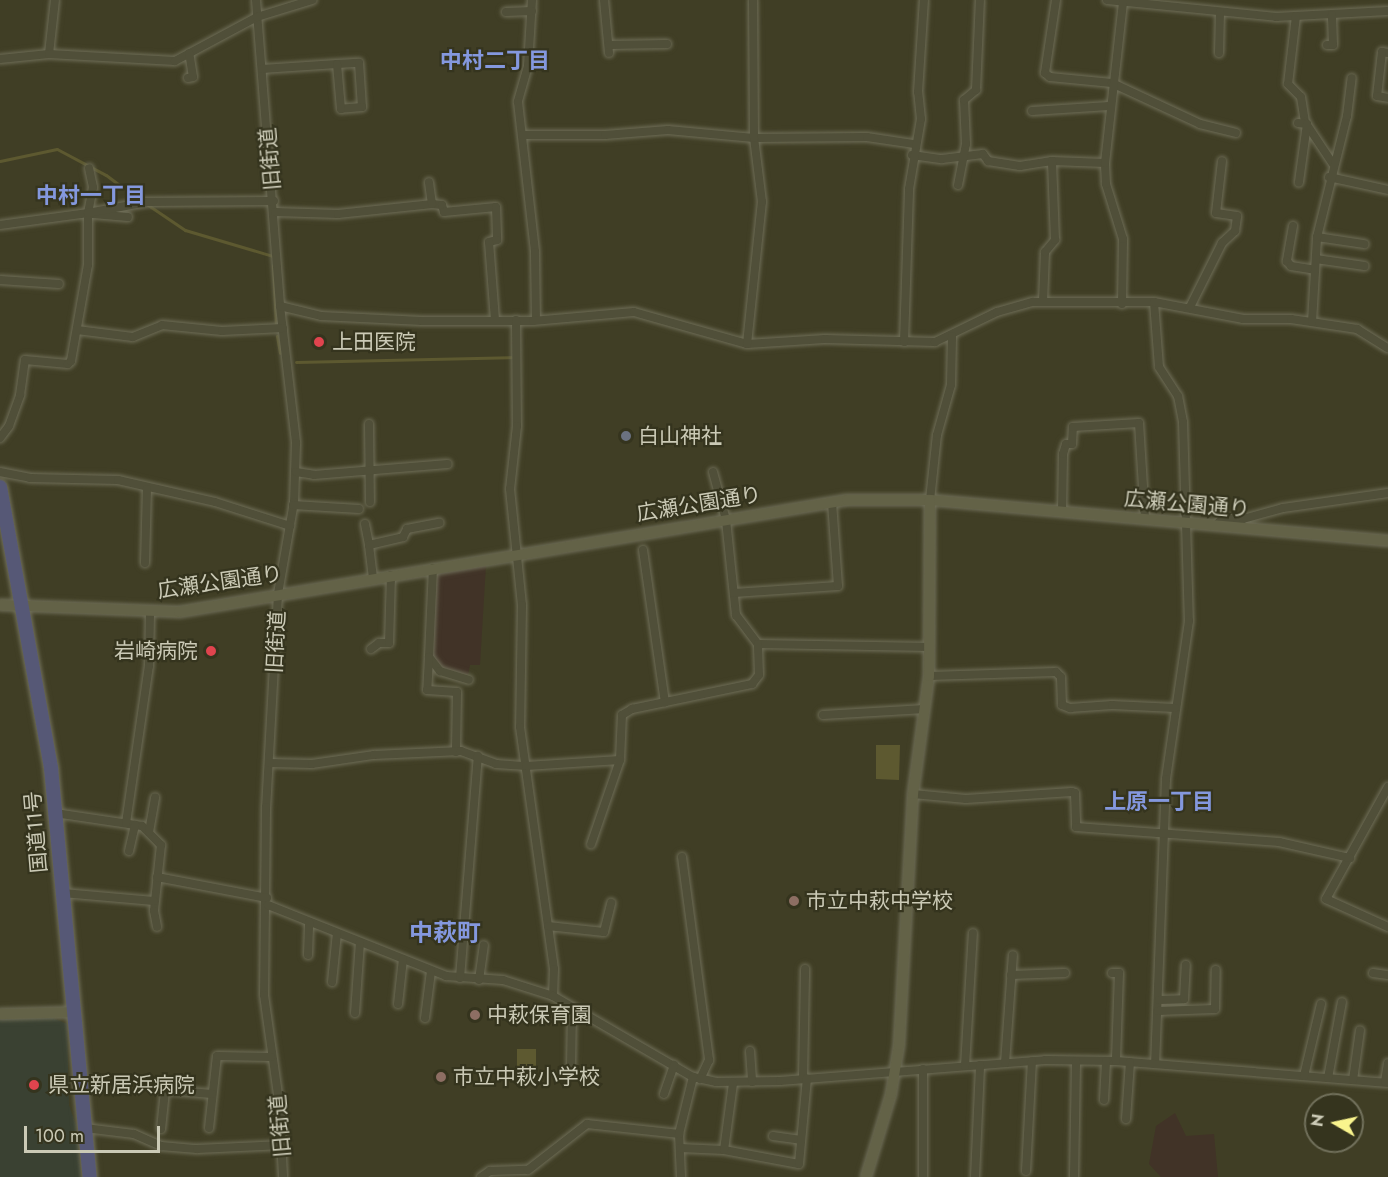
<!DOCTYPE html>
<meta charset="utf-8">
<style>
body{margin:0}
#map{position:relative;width:1388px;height:1177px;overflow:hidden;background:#403e25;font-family:Jost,"Noto Sans JP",sans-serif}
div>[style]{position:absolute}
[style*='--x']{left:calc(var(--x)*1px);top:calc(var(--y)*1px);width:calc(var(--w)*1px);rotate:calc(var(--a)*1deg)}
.medical>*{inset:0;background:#3a4132}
.green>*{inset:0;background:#413327}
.water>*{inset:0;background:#5d5930}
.stream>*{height:3px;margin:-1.5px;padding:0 1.5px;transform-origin:1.5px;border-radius:1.5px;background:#5d5930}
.roads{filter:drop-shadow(0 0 2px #6e6d57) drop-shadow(0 0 2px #6e6d57)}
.street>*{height:8px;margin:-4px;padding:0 4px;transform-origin:4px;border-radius:4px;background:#504f39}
.secondary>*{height:10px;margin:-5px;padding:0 5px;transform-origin:5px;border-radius:5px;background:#636247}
.highway>*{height:14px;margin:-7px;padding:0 7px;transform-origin:7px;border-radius:7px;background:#565876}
.dots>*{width:16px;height:16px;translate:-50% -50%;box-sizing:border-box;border:3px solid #35341e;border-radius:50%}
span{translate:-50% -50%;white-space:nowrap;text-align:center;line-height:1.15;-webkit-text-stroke:4.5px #35341e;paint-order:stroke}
.street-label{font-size:21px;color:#cbcab6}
.poi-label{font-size:21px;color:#cbcab6}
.left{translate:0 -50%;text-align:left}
.right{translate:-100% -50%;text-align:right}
.neighbourhood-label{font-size:22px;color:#8498de;font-weight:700}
.quarter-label{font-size:24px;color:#8498de;font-weight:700}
.north{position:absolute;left:1304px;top:1093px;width:60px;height:60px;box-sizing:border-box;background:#35341e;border:2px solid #71705b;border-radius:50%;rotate:279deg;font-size:16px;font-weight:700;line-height:24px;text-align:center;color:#cbcab6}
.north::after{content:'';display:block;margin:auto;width:21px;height:27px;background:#f9f48d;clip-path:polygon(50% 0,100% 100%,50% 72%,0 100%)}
.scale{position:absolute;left:24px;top:1126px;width:136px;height:27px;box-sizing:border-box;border:3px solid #cbcab6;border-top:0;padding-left:8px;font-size:18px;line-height:21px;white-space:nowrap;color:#cbcab6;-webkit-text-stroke:4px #35341e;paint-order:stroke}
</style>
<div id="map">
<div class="medical">
<div style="clip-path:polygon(53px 1018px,67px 1024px,69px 1105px,76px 1125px,81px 1177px,0 1177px,0 1019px)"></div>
</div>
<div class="green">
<div style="clip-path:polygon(486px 565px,480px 665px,470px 665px,468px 675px,441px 668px,432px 657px,437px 572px)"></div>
<div style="clip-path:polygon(1175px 1113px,1186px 1136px,1214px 1134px,1218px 1177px,1161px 1177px,1149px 1164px,1156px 1126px)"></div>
</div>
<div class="water">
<div style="clip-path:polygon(876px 745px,900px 745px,899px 780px,876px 779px)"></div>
<div style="clip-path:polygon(517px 1049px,536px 1049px,536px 1083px,517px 1083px)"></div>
</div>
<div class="stream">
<div style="--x:0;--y:161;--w:58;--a:-11.9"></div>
<div style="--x:57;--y:149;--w:55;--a:28"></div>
<div style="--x:106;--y:175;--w:40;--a:37"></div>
<div style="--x:148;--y:205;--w:45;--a:34"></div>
<div style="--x:185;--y:230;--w:92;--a:16.5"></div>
<div style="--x:273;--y:265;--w:61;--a:87.2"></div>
<div style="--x:277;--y:336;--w:17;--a:80"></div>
<div style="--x:296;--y:362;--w:218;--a:-1.3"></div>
</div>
<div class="roads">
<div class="street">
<div style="--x:256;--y:0;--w:307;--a:85.5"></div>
<div style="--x:280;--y:306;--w:138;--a:83.3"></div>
<div style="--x:296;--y:443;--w:59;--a:91.9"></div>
<div style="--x:294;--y:502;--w:93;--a:99.9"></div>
<div style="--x:278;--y:594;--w:213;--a:93.2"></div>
<div style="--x:266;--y:807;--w:188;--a:90.6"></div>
<div style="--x:264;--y:995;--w:108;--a:82"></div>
<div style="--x:279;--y:1102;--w:75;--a:86.9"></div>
<div style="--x:532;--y:0;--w:66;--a:93.5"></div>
<div style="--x:528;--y:66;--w:37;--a:106"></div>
<div style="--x:518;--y:102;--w:151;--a:83.5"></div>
<div style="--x:535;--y:252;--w:68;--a:89.2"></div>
<div style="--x:604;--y:0;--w:53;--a:84.6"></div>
<div style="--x:1056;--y:0;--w:74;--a:98.6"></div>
<div style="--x:1045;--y:73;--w:6;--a:39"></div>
<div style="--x:1050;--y:77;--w:62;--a:5.5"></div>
<div style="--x:1112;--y:83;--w:97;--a:25"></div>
<div style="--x:1200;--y:124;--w:37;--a:14"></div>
<div style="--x:1107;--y:0;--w:170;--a:5.7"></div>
<div style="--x:1276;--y:17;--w:112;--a:-3.1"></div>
<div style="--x:506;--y:12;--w:26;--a:-2"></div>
<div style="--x:1296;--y:16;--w:68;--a:96.7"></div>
<div style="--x:1288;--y:84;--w:18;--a:45"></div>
<div style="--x:1301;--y:97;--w:25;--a:81"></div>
<div style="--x:1305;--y:122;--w:50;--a:56.3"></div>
<div style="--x:609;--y:45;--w:58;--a:-1"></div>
<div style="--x:1327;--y:45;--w:6;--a:0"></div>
<div style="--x:1333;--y:45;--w:30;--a:-92"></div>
<div style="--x:1219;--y:53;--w:41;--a:-88.6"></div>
<div style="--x:1388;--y:53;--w:6;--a:-171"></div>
<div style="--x:1382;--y:52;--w:44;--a:96.5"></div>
<div style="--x:1377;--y:96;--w:11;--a:10"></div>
<div style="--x:49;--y:54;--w:54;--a:-83.7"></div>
<div style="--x:0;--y:59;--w:49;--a:-5.8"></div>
<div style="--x:49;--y:54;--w:126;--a:3.2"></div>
<div style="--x:175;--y:61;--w:93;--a:-28.2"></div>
<div style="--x:257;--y:17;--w:58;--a:-17.2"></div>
<div style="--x:262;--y:69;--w:75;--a:-3.8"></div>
<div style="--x:337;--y:64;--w:22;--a:-3"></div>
<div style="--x:359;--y:63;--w:44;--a:86.1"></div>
<div style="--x:362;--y:107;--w:21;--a:175"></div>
<div style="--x:341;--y:109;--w:45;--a:-95.1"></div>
<div style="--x:188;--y:78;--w:5;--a:-11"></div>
<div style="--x:193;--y:77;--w:24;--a:-99"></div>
<div style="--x:1032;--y:111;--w:77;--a:-3.7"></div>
<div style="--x:1298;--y:123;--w:9;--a:6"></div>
<div style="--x:1307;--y:124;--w:59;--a:97.9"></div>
<div style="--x:522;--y:135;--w:83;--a:0"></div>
<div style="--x:605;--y:135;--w:63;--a:-4.5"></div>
<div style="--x:668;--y:130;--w:86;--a:5.3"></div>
<div style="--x:754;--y:138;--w:113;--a:-0.5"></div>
<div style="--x:867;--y:137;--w:48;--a:8.5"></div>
<div style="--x:912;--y:155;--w:30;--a:8"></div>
<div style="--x:942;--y:159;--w:41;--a:-7"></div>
<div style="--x:983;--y:154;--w:9;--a:54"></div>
<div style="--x:988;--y:161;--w:32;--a:9"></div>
<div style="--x:1020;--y:166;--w:32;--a:-9"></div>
<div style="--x:1052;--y:161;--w:53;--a:2.2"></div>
<div style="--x:1329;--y:177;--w:60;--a:12.4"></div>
<div style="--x:958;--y:185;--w:42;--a:-79"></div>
<div style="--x:966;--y:144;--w:44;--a:-92.6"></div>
<div style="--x:964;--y:100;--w:16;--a:-40"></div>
<div style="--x:976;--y:90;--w:90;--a:-87.5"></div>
<div style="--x:432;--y:204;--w:10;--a:6"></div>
<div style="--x:442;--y:205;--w:7;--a:74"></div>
<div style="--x:444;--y:212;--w:52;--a:-5.5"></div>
<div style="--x:496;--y:207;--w:33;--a:88"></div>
<div style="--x:497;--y:240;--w:8;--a:166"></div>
<div style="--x:489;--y:242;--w:78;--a:85.6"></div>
<div style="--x:275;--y:212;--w:63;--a:1.8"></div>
<div style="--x:338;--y:214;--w:95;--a:-6.1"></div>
<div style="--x:432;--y:204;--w:22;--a:-98"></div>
<div style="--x:93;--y:214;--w:35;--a:5"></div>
<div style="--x:0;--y:225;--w:89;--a:-7.8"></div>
<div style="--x:88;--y:213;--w:26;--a:-79"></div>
<div style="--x:93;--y:187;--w:19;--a:-102"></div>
<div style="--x:1293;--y:226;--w:36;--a:100"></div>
<div style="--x:1287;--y:261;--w:6;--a:51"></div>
<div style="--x:1291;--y:266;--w:24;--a:9"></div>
<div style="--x:1317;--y:237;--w:48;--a:8.5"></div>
<div style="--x:1316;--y:259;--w:49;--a:8.3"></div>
<div style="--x:0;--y:280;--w:59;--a:3.9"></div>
<div style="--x:1043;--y:302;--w:50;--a:-87.7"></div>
<div style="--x:1045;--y:252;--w:16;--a:-50"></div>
<div style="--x:1055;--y:240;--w:79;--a:-92.2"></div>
<div style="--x:1154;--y:302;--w:65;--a:85.6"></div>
<div style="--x:1159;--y:367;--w:35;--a:57"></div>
<div style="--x:1178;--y:396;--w:26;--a:79"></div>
<div style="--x:1183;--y:422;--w:199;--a:88.3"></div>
<div style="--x:1189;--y:621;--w:160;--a:98.3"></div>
<div style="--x:1166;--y:779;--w:285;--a:92.2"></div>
<div style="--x:1122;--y:304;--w:65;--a:-89.1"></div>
<div style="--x:1123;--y:239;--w:58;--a:-107.2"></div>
<div style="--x:1106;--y:184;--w:21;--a:-93"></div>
<div style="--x:1105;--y:163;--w:162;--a:-83.6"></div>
<div style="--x:280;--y:306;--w:42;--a:13.7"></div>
<div style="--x:321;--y:316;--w:101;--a:2.8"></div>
<div style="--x:422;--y:321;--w:111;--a:0"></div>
<div style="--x:533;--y:321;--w:101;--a:-5.1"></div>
<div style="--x:634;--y:312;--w:117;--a:15.8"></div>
<div style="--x:747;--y:344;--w:78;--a:-3.7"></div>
<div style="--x:825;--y:339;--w:110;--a:1.6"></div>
<div style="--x:935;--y:342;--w:69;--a:-25.8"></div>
<div style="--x:997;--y:312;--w:37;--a:-16"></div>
<div style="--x:1033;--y:302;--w:121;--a:0"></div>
<div style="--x:1154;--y:302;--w:91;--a:10.8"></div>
<div style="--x:1243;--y:319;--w:48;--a:0"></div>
<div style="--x:1291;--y:319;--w:67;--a:8.6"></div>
<div style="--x:1357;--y:329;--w:36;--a:32"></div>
<div style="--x:1190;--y:307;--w:72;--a:-63.4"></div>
<div style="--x:1222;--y:243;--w:18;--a:-43"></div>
<div style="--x:1235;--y:231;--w:15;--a:-82"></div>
<div style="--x:1237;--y:216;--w:21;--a:-172"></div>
<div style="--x:1216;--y:213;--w:52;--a:-83.4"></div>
<div style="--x:516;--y:320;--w:106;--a:89.5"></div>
<div style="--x:517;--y:426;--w:63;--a:96.3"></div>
<div style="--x:510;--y:489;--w:117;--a:84.1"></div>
<div style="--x:522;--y:605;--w:122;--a:90.9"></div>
<div style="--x:520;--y:727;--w:244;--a:82"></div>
<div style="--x:554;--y:969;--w:27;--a:92"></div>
<div style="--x:1312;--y:322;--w:85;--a:-86.6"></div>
<div style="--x:1317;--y:237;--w:125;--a:-76.1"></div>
<div style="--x:1347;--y:116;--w:38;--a:-83"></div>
<div style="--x:77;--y:330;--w:56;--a:7.1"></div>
<div style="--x:133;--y:337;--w:31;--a:-22"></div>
<div style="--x:162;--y:325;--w:60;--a:5.7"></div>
<div style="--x:222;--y:331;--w:61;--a:-2.8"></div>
<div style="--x:904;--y:342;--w:153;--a:-88.1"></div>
<div style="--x:909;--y:189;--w:71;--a:-80.3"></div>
<div style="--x:921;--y:119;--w:27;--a:-96"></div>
<div style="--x:918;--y:92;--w:92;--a:-86.3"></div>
<div style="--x:747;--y:344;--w:143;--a:-84"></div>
<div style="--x:762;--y:202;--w:64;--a:-97.1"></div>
<div style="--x:754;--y:138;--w:138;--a:-90.4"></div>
<div style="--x:369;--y:424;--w:78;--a:89.3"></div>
<div style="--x:0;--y:438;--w:15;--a:-53"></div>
<div style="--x:9;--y:426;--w:33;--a:-70"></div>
<div style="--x:20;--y:395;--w:35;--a:-82"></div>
<div style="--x:25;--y:360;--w:43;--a:5.3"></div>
<div style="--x:68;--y:364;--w:4;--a:-45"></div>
<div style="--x:71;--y:361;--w:97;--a:-80"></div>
<div style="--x:88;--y:265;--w:52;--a:-90"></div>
<div style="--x:88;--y:213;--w:60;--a:-10.6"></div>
<div style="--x:147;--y:202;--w:127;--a:-0.5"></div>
<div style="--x:0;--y:472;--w:31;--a:11"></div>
<div style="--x:30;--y:478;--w:88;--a:1.3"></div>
<div style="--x:118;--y:480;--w:99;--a:12.8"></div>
<div style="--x:215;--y:502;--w:79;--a:17.7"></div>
<div style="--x:296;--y:472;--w:18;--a:9"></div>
<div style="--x:314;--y:475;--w:134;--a:-4.7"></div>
<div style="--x:713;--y:472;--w:50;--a:74.8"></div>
<div style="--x:726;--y:520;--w:96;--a:84"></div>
<div style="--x:736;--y:615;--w:36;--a:53"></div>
<div style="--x:758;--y:644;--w:172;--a:1"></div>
<div style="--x:930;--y:500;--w:65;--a:-83.9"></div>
<div style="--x:937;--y:435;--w:52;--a:-74.4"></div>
<div style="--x:951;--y:385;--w:49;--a:-88.8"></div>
<div style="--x:293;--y:505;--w:66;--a:3.5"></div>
<div style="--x:1062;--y:512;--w:58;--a:-89"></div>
<div style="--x:1063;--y:454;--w:10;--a:-73"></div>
<div style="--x:1066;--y:444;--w:6;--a:0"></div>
<div style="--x:1072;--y:444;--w:17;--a:-87"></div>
<div style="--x:1073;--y:427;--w:66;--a:-3.5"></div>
<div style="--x:1139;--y:423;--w:96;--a:86.4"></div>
<div style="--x:365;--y:524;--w:21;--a:79"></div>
<div style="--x:1215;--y:526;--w:10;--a:-45"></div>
<div style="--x:1222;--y:519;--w:21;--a:0"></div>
<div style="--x:1243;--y:519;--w:41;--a:-15.4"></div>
<div style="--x:1283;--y:508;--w:106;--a:-8.1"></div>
<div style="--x:643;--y:550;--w:154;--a:81.8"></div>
<div style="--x:145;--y:563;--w:74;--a:-88.5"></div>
<div style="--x:433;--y:568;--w:89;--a:92.6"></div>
<div style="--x:429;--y:657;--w:18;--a:52"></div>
<div style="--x:440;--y:671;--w:30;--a:17"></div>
<div style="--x:373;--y:578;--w:33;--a:-97"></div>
<div style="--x:369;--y:545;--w:35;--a:-13"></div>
<div style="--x:403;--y:537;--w:9;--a:-63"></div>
<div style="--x:407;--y:529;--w:33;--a:-11"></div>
<div style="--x:734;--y:593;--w:104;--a:-3.9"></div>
<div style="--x:838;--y:586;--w:84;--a:-94.1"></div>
<div style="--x:371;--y:649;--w:10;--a:-37"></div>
<div style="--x:379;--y:643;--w:10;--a:0"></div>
<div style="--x:389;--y:643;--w:68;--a:-88.3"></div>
<div style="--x:429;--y:657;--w:33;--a:93"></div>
<div style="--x:427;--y:690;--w:30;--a:4"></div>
<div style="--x:457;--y:692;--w:60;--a:91"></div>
<div style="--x:929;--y:676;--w:127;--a:-1.8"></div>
<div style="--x:1056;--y:672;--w:7;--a:45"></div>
<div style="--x:1061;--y:677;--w:28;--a:88"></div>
<div style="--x:1062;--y:705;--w:9;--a:21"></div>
<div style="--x:1070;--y:708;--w:42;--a:-4.1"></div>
<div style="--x:1112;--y:705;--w:63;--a:2.7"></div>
<div style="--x:823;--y:715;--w:102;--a:-3.4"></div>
<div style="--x:620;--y:760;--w:45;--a:-87.5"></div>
<div style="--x:622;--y:715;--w:12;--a:-31"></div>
<div style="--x:632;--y:709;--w:123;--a:-11.8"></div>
<div style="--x:752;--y:684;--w:11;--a:-52"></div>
<div style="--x:759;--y:675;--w:31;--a:-92"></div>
<div style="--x:269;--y:763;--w:43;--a:1.3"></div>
<div style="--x:312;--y:764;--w:63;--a:-8.3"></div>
<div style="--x:374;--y:755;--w:87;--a:-2.6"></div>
<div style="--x:461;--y:751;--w:37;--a:20"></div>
<div style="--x:496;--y:764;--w:27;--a:4"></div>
<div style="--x:526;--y:766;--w:94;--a:-3.7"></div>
<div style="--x:620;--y:760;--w:89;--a:109"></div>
<div style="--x:1388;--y:787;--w:128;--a:119"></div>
<div style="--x:1326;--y:899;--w:68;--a:24.3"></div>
<div style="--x:913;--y:794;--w:53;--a:5.4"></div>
<div style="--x:966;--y:799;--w:106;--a:-3.8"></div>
<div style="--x:1072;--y:792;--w:3;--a:18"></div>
<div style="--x:1075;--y:793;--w:34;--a:88"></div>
<div style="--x:1076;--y:827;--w:204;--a:4.2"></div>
<div style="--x:1279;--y:842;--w:73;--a:12.7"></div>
<div style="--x:55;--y:813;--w:88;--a:8.5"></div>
<div style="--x:142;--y:826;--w:27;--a:45"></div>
<div style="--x:161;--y:845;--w:66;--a:96.1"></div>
<div style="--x:154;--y:911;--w:16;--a:79"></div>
<div style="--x:126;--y:823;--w:159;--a:-81.7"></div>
<div style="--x:149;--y:666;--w:54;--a:-88.9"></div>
<div style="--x:149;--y:832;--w:35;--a:-80"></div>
<div style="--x:129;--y:851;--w:27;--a:-77"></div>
<div style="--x:682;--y:857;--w:205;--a:82.4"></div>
<div style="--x:709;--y:1060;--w:21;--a:115"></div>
<div style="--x:157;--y:877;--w:112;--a:10.8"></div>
<div style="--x:63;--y:893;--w:91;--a:5"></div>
<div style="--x:268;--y:905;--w:192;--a:21.7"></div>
<div style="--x:446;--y:976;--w:57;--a:4"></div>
<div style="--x:503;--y:980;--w:52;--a:17.7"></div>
<div style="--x:553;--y:996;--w:162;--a:30.1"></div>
<div style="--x:693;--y:1077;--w:24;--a:12"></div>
<div style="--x:716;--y:1082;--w:64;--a:-0.9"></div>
<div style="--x:780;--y:1081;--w:266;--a:-4.5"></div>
<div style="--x:1045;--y:1060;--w:71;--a:0.8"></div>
<div style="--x:1116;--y:1061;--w:273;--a:4.6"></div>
<div style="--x:548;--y:926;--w:56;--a:6.1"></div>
<div style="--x:604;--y:932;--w:30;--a:-76"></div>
<div style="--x:308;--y:955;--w:33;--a:-88"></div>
<div style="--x:1112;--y:973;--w:7;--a:0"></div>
<div style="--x:1119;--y:973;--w:88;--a:92"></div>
<div style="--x:1373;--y:973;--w:15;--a:8"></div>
<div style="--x:1011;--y:975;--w:54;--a:-2.1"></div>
<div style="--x:460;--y:978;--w:223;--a:-85.4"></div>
<div style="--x:479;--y:980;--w:35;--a:-82"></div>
<div style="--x:332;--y:982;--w:49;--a:-84.2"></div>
<div style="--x:1159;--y:1000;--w:25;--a:-2"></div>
<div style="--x:1184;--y:999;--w:34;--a:-87"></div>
<div style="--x:398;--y:1004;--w:45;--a:-83.7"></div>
<div style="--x:1158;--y:1011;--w:57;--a:-2"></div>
<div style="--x:1215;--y:1009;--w:39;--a:-89"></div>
<div style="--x:355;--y:1013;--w:71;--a:-86"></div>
<div style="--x:425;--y:1018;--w:47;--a:-82.7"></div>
<div style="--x:750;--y:1051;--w:31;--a:86"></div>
<div style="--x:1005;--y:1063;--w:108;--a:-85.8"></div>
<div style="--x:965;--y:1066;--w:133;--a:-86.6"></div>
<div style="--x:571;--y:1067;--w:58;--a:-89"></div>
<div style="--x:923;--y:1069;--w:108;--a:90"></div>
<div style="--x:1304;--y:1076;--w:74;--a:-76.7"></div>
<div style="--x:803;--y:1078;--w:109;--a:-88.9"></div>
<div style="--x:1328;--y:1078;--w:77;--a:-79.6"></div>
<div style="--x:1353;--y:1080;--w:50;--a:-82"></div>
<div style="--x:1385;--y:1082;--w:19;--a:-81"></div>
<div style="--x:664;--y:1094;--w:31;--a:-71"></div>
<div style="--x:1104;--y:1100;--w:39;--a:-87"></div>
<div style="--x:1126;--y:1119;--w:57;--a:-86"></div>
<div style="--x:85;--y:1128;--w:49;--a:7"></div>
<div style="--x:134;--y:1134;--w:30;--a:24"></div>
<div style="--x:161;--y:1146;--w:36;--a:5"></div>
<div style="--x:197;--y:1149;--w:86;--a:-2.7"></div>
<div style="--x:209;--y:1128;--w:72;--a:-83.7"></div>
<div style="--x:217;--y:1056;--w:54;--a:1.1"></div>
<div style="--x:161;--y:1129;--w:39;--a:-84"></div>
<div style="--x:165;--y:1090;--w:47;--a:4.9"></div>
<div style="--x:679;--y:1134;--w:43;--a:87.3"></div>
<div style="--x:773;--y:1136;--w:28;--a:8"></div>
<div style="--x:680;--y:1148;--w:44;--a:2.6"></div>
<div style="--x:724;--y:1150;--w:76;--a:10.6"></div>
<div style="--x:799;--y:1164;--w:86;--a:-84.7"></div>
<div style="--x:724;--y:1150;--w:68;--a:-82.3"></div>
<div style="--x:1026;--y:1171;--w:110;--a:-86.9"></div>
<div style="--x:481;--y:1177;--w:11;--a:-34"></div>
<div style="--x:490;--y:1171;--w:38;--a:-2"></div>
<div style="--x:528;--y:1170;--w:75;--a:-37.9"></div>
<div style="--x:587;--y:1124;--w:93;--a:6.2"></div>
<div style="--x:679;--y:1134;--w:59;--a:-76.2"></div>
<div style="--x:975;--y:1177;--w:112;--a:-87.4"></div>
<div style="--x:1074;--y:1177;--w:116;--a:-89"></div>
</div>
<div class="secondary">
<div style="--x:0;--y:605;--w:179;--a:2.2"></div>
<div style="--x:179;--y:612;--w:677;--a:-9.52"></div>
<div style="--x:847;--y:500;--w:83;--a:0"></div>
<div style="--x:930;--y:500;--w:460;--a:5.1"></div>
<div style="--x:0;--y:1014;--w:74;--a:-1.5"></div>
<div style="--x:866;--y:1177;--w:87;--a:-73.2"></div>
<div style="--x:891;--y:1094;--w:50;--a:-80.7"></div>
<div style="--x:899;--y:1045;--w:251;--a:-86.8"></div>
<div style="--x:913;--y:794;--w:119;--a:-82.3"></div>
<div style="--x:929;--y:676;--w:176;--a:-89.7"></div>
</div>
<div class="highway">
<div style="--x:0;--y:487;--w:286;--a:79.7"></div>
<div style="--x:51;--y:768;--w:411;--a:84.6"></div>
</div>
</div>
<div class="dots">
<div style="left:319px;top:342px;background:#e0444e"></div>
<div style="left:626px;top:436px;background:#6b7280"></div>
<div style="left:211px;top:651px;background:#e0444e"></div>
<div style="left:794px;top:901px;background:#8d6e63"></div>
<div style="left:475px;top:1015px;background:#8d6e63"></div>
<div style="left:441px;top:1077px;background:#8d6e63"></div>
<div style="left:34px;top:1085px;background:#e0444e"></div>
</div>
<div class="street-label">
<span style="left:270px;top:159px;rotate:-95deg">旧街道</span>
<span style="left:699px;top:504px;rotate:-9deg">広瀬公園通り</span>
<span style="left:1187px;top:504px;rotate:5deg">広瀬公園通り</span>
<span style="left:220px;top:582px;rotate:-8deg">広瀬公園通り</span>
<span style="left:276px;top:642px;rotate:-87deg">旧街道</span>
<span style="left:36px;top:832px;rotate:-95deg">国道11号</span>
<span style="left:280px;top:1126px;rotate:-95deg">旧街道</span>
</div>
<div class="poi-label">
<span class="left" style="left:332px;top:342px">上田医院</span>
<span class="left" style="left:638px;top:436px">白山神社</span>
<span class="right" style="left:198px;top:651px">岩崎病院</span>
<span class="left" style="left:806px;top:901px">市立中萩中学校</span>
<span class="left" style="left:487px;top:1015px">中萩保育園</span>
<span class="left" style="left:453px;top:1077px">市立中萩小学校</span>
<span class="left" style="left:48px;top:1085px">県立新居浜病院</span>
</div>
<div class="neighbourhood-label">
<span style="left:495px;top:61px">中村二丁目</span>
<span style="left:91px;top:196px">中村一丁目</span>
<span style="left:1159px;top:802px">上原一丁目</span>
</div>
<div class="quarter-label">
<span style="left:445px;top:933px">中萩町</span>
</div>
<div class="north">N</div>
<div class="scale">100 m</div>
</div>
